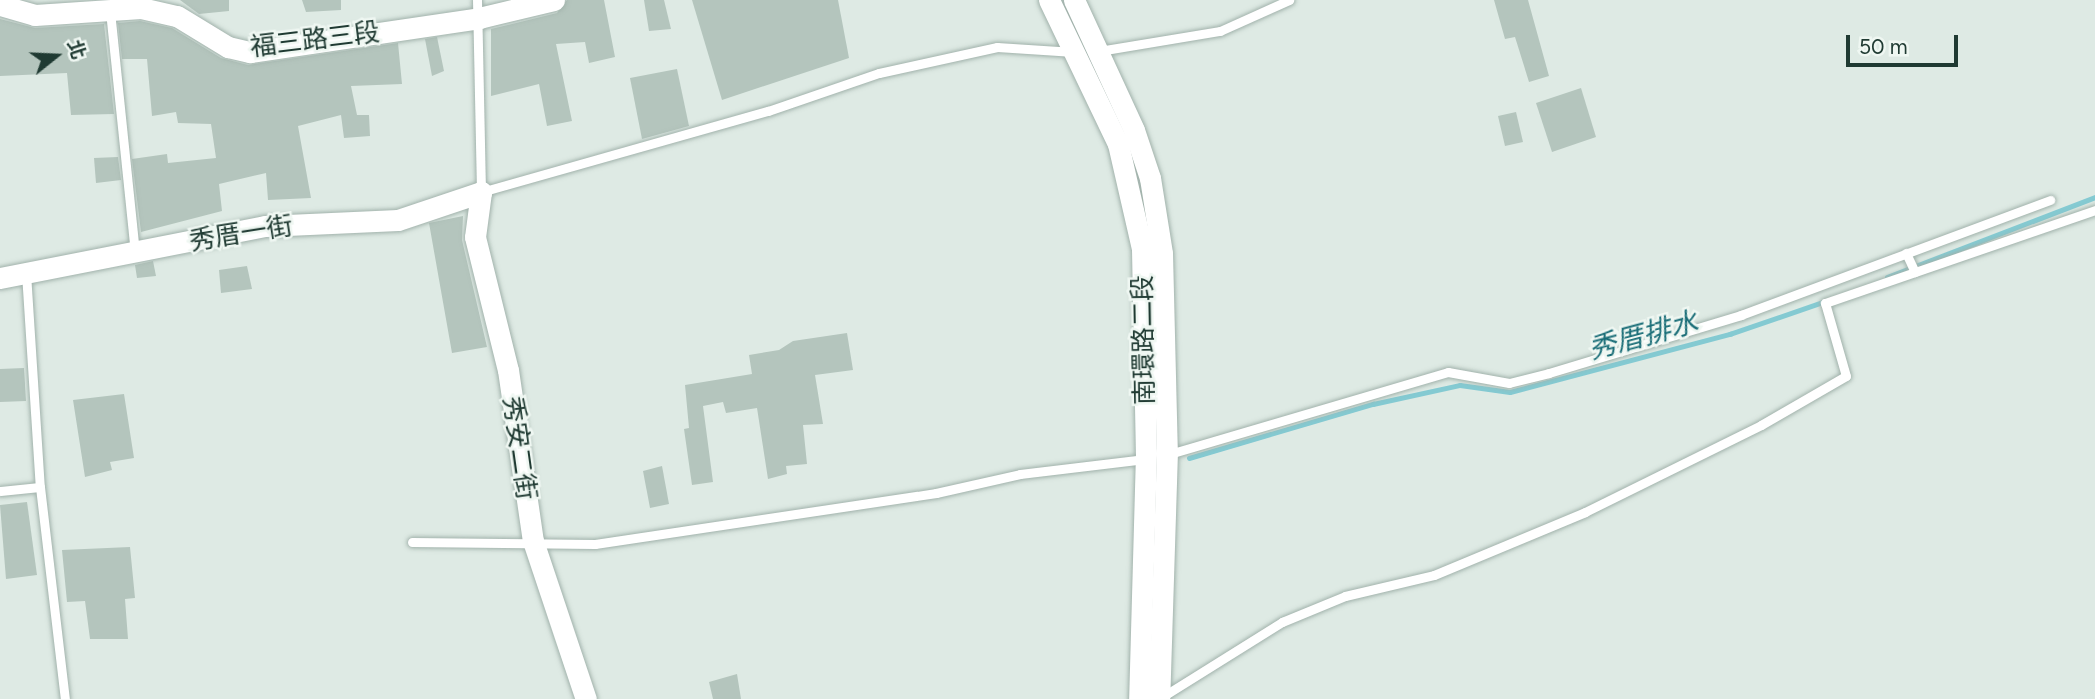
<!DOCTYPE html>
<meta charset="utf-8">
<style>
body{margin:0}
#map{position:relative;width:2095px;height:699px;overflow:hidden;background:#deeae4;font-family:Figtree,"Noto Sans TC",sans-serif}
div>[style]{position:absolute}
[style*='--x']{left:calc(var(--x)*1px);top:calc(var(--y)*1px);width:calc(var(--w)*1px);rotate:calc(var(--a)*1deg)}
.stream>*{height:4.5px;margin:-2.25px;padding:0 2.25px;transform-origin:2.25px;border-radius:2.25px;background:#84cad2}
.building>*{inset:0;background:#b4c5bd}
.roads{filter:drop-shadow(0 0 2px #a1b2ab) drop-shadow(0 0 2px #a1b2ab)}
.lane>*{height:9px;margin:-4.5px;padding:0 4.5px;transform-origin:4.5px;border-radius:4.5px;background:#fff}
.secondary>*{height:21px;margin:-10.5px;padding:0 10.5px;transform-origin:10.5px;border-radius:10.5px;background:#fff}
span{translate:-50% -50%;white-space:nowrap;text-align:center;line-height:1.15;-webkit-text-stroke:5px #eff7f2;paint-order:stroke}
.street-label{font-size:26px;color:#1f3a32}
.water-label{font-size:28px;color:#196d77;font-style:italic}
.north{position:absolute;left:21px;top:21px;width:70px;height:70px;-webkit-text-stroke:5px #eff7f2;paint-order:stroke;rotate:72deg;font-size:19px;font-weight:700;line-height:28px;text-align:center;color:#1f3a32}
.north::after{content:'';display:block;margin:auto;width:24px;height:32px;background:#1f3a32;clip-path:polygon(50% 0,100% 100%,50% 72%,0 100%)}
.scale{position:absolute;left:1846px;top:35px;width:112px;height:32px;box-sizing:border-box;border:4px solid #1f3a32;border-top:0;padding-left:9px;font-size:21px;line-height:24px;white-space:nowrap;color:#1f3a32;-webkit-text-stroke:5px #eff7f2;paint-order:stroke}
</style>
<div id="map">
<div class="stream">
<div style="--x:1887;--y:277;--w:223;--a:-21"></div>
<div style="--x:1189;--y:458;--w:192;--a:-16.4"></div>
<div style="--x:1373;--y:404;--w:89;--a:-12.3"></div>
<div style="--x:1460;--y:385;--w:50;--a:8"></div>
<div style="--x:1510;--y:392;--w:228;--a:-14.8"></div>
<div style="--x:1730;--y:334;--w:98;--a:-19"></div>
</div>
<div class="building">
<div style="clip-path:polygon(180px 0,229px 0,229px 11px,199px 14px)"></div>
<div style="clip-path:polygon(302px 0,341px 0,341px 10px,306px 12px)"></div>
<div style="clip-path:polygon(567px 0,604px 0,615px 57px,589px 63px,585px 42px,556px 44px,572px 121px,547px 126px,539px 84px,491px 96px,491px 29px,557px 13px)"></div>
<div style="clip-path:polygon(644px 0,664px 0,671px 29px,649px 31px)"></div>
<div style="clip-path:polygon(692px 0,838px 0,849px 58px,722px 100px)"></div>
<div style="clip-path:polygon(1494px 0,1528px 0,1549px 76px,1529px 82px,1515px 37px,1505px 39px)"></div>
<div style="clip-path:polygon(0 19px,35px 28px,104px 24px,114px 114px,71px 115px,67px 73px,0 76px)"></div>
<div style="clip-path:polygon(140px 21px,172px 28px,221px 58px,248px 65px,398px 43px,402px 84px,351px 86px,357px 115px,369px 115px,370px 136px,344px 138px,341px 115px,298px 126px,311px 198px,268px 200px,266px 173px,219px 184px,222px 211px,141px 232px,132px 159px,167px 154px,168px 163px,216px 158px,211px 124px,178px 123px,176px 112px,152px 116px,147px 59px,122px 59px,118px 23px)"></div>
<div style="clip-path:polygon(437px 37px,444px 71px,432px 76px,425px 39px)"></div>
<div style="clip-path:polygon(677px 69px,689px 126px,642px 139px,630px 78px)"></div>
<div style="clip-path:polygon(1581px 88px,1596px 137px,1552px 152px,1536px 103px)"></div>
<div style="clip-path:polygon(1516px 112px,1523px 142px,1505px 146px,1498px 116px)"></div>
<div style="clip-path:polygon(118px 157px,121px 180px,96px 183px,94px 158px)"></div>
<div style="clip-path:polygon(463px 216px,462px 240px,487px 347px,452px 353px,429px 223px)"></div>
<div style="clip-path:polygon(153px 261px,156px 276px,137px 278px,135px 265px)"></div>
<div style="clip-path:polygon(247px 266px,252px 289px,221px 293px,219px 270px)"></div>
<div style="clip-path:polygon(847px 333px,853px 370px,815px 375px,823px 424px,803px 425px,807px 464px,786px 466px,787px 474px,768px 479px,757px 408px,726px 413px,723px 402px,703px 406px,713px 482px,692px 485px,684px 429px,689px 428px,685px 385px,752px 374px,749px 355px,779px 350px,793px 341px)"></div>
<div style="clip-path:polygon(24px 368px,26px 401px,0 402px,0 369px)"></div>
<div style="clip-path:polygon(124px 394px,134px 458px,110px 462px,112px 470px,85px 477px,73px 400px)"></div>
<div style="clip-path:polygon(662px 466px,669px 504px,650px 508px,643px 471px)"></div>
<div style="clip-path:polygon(27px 502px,37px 575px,6px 579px,0 505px)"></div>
<div style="clip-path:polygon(130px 547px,135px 598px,125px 599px,128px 639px,90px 639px,85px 601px,67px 602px,62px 550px)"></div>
<div style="clip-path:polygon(737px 674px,741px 699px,713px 699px,709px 682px)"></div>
</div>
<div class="roads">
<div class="lane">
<div style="--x:477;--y:0;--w:192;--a:88.8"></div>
<div style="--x:481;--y:192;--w:298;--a:-15.8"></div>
<div style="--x:768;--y:111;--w:117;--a:-18.9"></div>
<div style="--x:879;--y:73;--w:121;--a:-12.4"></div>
<div style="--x:997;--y:47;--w:77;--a:3.7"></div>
<div style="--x:110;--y:11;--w:241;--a:84.1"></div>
<div style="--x:1099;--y:51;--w:123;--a:-9.4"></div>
<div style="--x:1220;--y:31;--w:76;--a:-24.2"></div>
<div style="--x:1906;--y:253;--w:21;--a:65"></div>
<div style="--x:26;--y:273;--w:214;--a:86.3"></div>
<div style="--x:40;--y:487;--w:213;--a:83.3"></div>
<div style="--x:1166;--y:455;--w:294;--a:-16.4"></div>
<div style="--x:1448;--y:372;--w:62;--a:10.2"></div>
<div style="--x:1509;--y:383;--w:41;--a:-14"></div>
<div style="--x:1549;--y:373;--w:201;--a:-16.8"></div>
<div style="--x:1741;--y:315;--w:330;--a:-20.4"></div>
<div style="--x:0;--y:491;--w:40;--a:-5.7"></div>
<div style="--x:412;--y:542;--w:183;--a:0.6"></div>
<div style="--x:595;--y:544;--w:345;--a:-8.5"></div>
<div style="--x:936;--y:493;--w:86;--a:-12.7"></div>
<div style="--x:1020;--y:474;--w:126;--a:-6.8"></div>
<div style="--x:1162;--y:697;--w:142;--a:-32"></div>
<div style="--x:1282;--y:622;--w:68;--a:-22.4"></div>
<div style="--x:1345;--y:596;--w:91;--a:-13.3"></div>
<div style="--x:1434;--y:575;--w:164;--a:-22.6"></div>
<div style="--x:1585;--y:512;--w:196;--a:-26.3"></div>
<div style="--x:1761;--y:425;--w:98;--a:-30"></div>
<div style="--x:1846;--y:376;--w:76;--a:-106"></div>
<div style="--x:1825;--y:303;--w:286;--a:-19"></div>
</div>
<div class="secondary">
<div style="--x:1049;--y:0;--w:160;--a:64.4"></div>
<div style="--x:1118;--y:144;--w:108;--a:77.1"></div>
<div style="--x:1142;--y:249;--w:204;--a:88.9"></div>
<div style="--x:1146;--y:453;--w:246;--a:91.6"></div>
<div style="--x:1074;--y:0;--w:143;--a:65.2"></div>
<div style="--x:1134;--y:130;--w:51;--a:71.6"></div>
<div style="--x:1150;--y:178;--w:76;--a:80.9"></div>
<div style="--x:1162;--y:253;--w:198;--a:88.6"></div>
<div style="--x:1167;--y:451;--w:248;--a:91.8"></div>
<div style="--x:0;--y:5;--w:36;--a:16"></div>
<div style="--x:35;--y:15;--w:106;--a:-3.8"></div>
<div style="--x:141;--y:8;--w:37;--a:13"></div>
<div style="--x:177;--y:16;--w:60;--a:31.3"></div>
<div style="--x:228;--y:47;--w:23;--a:13"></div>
<div style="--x:250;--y:52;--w:232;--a:-8.4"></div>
<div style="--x:479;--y:18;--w:77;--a:-13.5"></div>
<div style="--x:0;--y:278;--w:270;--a:-11.1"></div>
<div style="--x:265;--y:226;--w:133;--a:-2.6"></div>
<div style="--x:398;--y:220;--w:88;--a:-18.6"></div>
<div style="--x:481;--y:192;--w:45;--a:97.6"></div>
<div style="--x:475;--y:237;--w:137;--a:76.1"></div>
<div style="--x:508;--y:370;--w:173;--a:81.7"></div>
<div style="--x:533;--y:541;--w:167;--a:71.5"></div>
</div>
</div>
<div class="street-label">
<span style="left:315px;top:40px;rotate:-7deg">福三路三段</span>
<span style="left:241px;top:234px;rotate:-9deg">秀厝一街</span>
<span style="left:1144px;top:340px;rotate:-91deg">南環路二段</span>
<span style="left:519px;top:448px;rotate:82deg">秀安二街</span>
</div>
<div class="water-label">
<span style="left:1643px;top:335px;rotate:-15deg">秀厝排水</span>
</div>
<div class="north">北</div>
<div class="scale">50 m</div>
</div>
